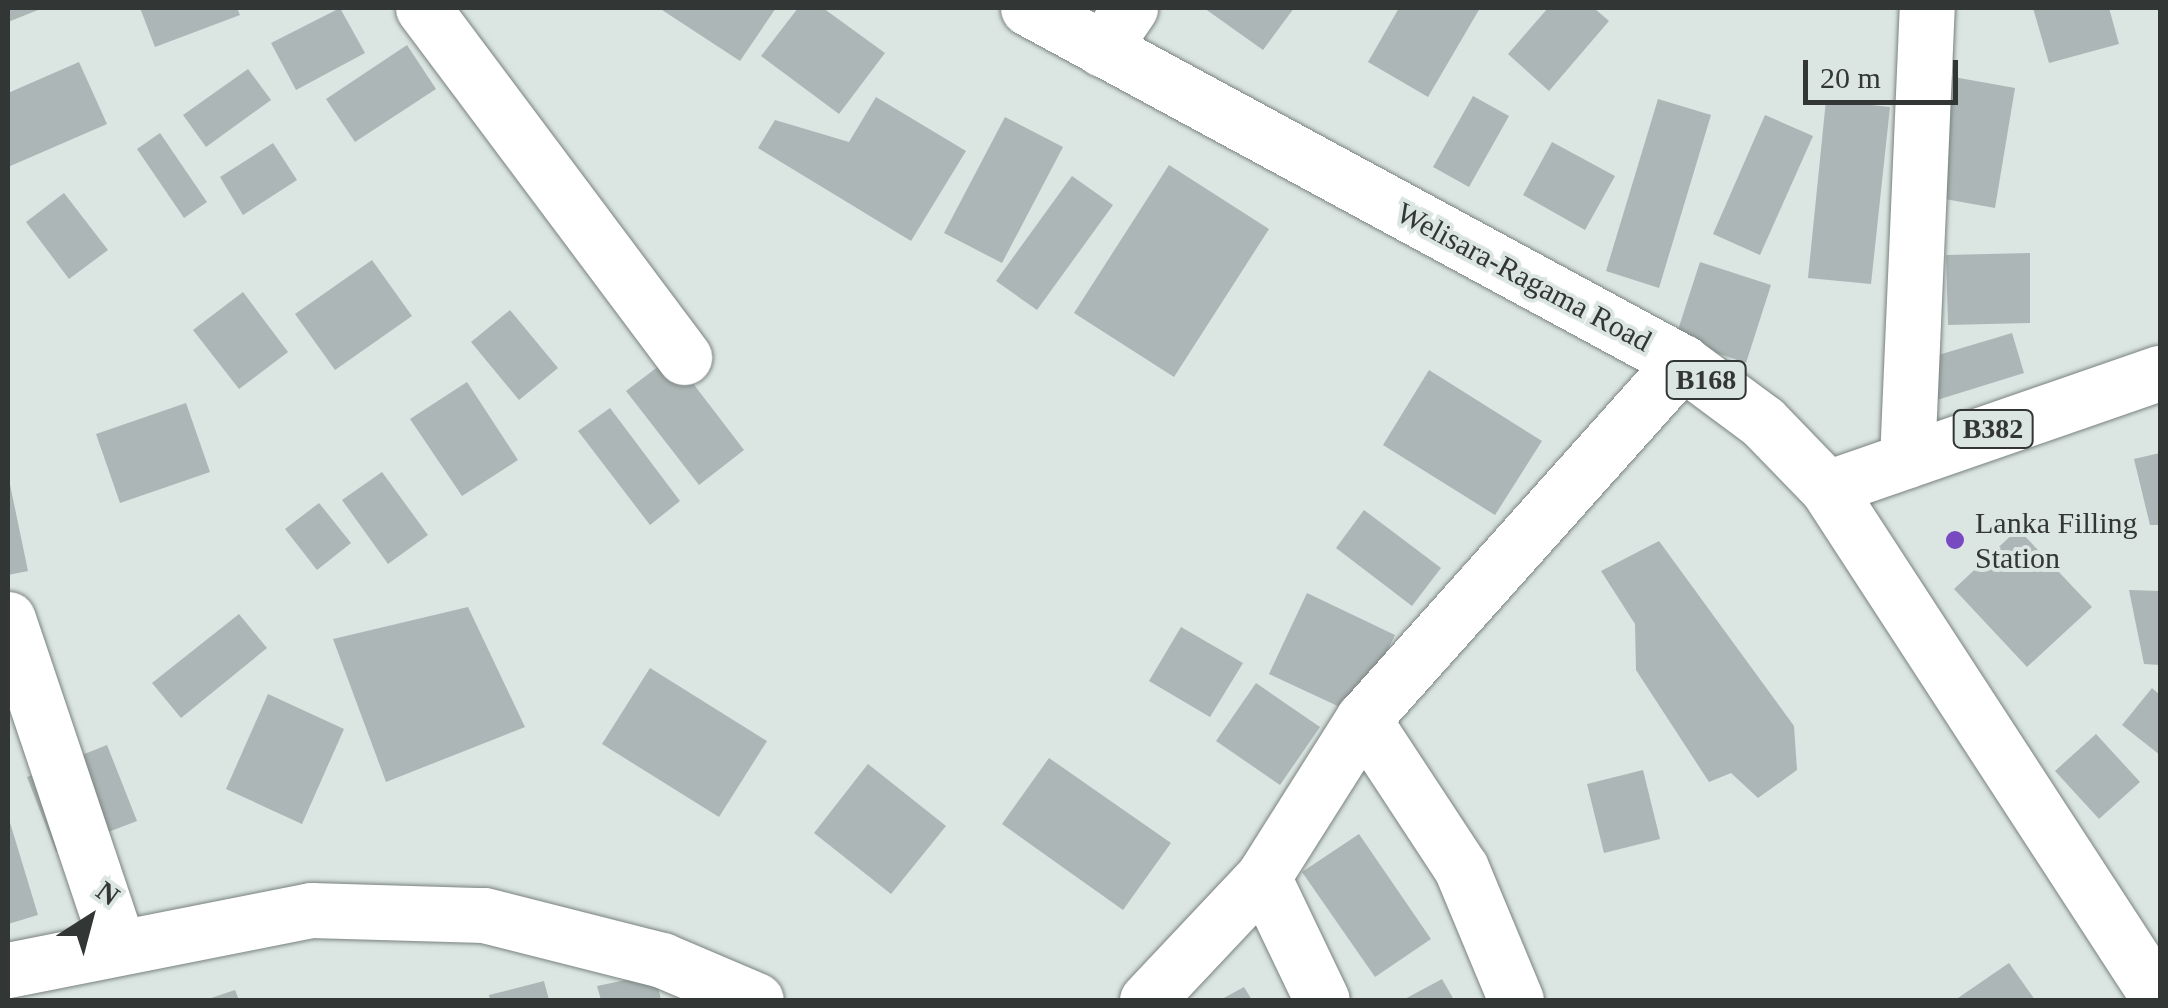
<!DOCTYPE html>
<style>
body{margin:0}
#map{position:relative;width:2168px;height:1008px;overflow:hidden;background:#dbe5e2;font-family:Georgia,serif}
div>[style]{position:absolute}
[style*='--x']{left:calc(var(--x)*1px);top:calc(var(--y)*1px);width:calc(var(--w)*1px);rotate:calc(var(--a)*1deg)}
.building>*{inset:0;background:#acb6b6}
.roads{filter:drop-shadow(0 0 2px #79827f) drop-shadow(0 0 2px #79827f)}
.minor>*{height:55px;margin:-27.5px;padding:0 27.5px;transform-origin:27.5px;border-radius:27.5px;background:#fff}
.major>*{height:55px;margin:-27.5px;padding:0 27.5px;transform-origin:27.5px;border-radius:27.5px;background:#fff}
.dots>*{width:28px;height:28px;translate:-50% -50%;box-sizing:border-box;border:5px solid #dbe5e2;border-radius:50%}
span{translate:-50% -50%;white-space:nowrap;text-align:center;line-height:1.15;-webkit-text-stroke:8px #dbe5e2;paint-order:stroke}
.shield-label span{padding:2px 8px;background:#dbe5e2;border:2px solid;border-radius:8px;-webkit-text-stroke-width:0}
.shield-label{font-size:28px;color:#323635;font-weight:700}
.street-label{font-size:30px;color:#323635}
.poi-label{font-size:30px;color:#323635}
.left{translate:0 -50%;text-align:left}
.frame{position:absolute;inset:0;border:10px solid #323635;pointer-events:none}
.north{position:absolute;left:40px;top:868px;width:100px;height:100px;-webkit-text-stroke:8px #dbe5e2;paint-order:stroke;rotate:36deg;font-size:28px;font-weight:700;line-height:40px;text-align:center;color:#323635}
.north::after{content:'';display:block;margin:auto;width:35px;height:45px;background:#323635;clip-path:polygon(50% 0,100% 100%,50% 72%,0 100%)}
.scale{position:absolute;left:1803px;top:60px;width:155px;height:45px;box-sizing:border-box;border:5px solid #323635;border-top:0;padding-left:12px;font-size:30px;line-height:35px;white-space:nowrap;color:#323635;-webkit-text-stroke:8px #dbe5e2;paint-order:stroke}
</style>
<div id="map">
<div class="building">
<div style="clip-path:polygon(8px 8px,43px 8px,8px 22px)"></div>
<div style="clip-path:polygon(140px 8px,237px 8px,240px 15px,155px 47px)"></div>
<div style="clip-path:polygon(340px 8px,365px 53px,296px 90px,271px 43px)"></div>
<div style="clip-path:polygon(659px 8px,776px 8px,740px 61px)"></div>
<div style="clip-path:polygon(798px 8px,823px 8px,885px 53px,839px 114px,761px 56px)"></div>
<div style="clip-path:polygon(1204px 8px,1294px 8px,1263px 50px)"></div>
<div style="clip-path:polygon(1399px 8px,1480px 8px,1428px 97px,1368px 62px)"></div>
<div style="clip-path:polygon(1548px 8px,1594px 8px,1609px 21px,1549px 91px,1508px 54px)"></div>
<div style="clip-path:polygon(2033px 8px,2109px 8px,2119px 44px,2049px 63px)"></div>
<div style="clip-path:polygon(407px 45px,436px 89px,355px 142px,326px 99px)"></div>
<div style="clip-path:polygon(79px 62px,107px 124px,8px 167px,8px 93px)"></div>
<div style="clip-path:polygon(248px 69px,271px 100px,206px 147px,183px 115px)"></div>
<div style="clip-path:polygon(1948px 76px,2015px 88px,1995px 208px,1928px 196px)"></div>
<div style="clip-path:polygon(1473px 96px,1509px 116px,1469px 187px,1433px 167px)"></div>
<div style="clip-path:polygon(876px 97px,966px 151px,911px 241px,758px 148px,775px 120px,849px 142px)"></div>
<div style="clip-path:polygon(1658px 99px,1711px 115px,1659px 288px,1606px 271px)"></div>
<div style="clip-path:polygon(1826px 100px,1890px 107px,1871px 284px,1808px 278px)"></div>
<div style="clip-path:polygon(1765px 115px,1813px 136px,1760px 255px,1713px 234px)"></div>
<div style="clip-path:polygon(1005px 117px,1063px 147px,1002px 263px,944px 233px)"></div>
<div style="clip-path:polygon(160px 133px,207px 202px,184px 218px,137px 149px)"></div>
<div style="clip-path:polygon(1552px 142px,1615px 176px,1585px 230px,1523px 195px)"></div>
<div style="clip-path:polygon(273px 143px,297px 180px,243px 215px,220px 177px)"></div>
<div style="clip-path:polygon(1169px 165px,1269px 229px,1174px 377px,1074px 313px)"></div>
<div style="clip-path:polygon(1072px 176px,1113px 205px,1037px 310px,996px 281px)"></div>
<div style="clip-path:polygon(64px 193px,108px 250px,69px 279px,26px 222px)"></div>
<div style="clip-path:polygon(2030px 253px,2030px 323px,1948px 325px,1946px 255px)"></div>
<div style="clip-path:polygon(372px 260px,412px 316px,335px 370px,295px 314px)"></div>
<div style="clip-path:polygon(1700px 262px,1771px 285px,1746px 363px,1675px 339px)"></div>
<div style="clip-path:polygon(243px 292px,288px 352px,239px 389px,193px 330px)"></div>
<div style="clip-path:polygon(510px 310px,558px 368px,519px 400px,471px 342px)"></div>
<div style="clip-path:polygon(2012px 333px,2024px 373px,1937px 400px,1925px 359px)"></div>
<div style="clip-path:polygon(672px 356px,744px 450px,699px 485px,626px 391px)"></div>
<div style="clip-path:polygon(1429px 370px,1542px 441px,1495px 515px,1383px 445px)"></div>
<div style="clip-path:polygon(467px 382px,518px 460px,462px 496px,410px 419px)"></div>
<div style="clip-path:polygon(186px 403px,210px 472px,120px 503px,96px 434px)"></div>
<div style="clip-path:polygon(610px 408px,680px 501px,650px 525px,578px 431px)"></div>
<div style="clip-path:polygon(2160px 453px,2160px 525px,2150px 525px,2134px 459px)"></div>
<div style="clip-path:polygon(382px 472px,428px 535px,388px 564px,342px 500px)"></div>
<div style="clip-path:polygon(8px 475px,28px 571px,8px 575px)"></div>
<div style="clip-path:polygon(319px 503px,351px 543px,317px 570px,285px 529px)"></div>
<div style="clip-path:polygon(1364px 510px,1441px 568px,1412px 606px,1336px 548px)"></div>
<div style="clip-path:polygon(2018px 529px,2092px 607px,2027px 667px,1954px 589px)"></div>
<div style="clip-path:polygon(1659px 541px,1794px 726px,1797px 770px,1758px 798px,1731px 773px,1709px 782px,1636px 670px,1635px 624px,1601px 571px)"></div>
<div style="clip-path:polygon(2129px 590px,2160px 591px,2160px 665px,2144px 664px)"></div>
<div style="clip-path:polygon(1307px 593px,1395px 635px,1357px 715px,1269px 674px)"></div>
<div style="clip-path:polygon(468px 607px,525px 727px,386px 782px,333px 639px)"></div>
<div style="clip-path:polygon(239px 614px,267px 648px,181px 718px,152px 683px)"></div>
<div style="clip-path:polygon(1181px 627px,1243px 663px,1210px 717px,1149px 681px)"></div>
<div style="clip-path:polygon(650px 668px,767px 741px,719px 817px,602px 744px)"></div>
<div style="clip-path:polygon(1256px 683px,1320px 727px,1280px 785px,1216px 741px)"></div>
<div style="clip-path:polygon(2152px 688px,2160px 695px,2160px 755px,2122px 725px)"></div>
<div style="clip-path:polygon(268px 694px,344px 729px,302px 824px,226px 789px)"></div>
<div style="clip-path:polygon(2096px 734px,2140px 782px,2099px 819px,2055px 771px)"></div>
<div style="clip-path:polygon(107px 745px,137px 821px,56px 852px,27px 777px)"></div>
<div style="clip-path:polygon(1049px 758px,1171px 843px,1123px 910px,1002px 824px)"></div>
<div style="clip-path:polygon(868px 764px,946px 826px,891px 894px,814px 833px)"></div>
<div style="clip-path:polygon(1643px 770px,1660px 839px,1604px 853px,1587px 784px)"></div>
<div style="clip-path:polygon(8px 816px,38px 915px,8px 924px)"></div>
<div style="clip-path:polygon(1359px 834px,1431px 939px,1375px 977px,1302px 872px)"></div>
<div style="clip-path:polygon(2009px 963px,2035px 1000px,1955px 1000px)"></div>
<div style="clip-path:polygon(655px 974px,661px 1000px,601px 1000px,597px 986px)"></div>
<div style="clip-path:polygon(1442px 979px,1454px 1000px,1403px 1000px)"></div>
<div style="clip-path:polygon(544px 981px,549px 1000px,490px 1000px,489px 995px)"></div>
<div style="clip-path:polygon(1244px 987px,1252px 1000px,1220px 1000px)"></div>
<div style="clip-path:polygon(235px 990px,239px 1000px,205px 1000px)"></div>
</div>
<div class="roads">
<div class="minor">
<div style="--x:423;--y:8;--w:436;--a:53.2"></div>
<div style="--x:1102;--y:49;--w:50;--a:-55.7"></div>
<div style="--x:1907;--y:460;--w:452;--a:-87.5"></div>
<div style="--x:8;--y:619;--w:345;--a:71.4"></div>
<div style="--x:1363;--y:719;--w:178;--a:56.7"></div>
<div style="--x:1461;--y:868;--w:143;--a:67.4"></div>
<div style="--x:1263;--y:877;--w:136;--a:64.4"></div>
<div style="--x:8;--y:970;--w:309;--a:-11.2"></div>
<div style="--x:311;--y:910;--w:173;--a:1.7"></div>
<div style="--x:484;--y:915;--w:184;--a:14.2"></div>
<div style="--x:662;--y:960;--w:102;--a:23.1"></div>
<div style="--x:1147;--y:1000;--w:169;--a:-46.7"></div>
<div style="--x:1263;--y:877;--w:187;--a:-57.7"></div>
<div style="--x:1363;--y:719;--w:479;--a:-48.2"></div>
</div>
<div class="major">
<div style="--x:1028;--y:8;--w:744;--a:28.43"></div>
<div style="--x:1682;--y:362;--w:101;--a:36.5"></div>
<div style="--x:1763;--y:422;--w:92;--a:45.9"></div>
<div style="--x:1827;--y:488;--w:611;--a:56.96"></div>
<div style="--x:1827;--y:488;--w:352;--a:-19.1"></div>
</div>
</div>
<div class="dots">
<div style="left:1955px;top:540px;background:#7849c1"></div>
</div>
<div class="shield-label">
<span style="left:1706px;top:380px">B168</span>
<span style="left:1993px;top:429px">B382</span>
</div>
<div class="street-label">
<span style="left:1524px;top:277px;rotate:28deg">Welisara-Ragama Road</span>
</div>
<div class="poi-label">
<span class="left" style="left:1975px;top:540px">Lanka Filling<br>Station</span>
</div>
<div class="frame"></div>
<div class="north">N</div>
<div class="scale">20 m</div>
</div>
